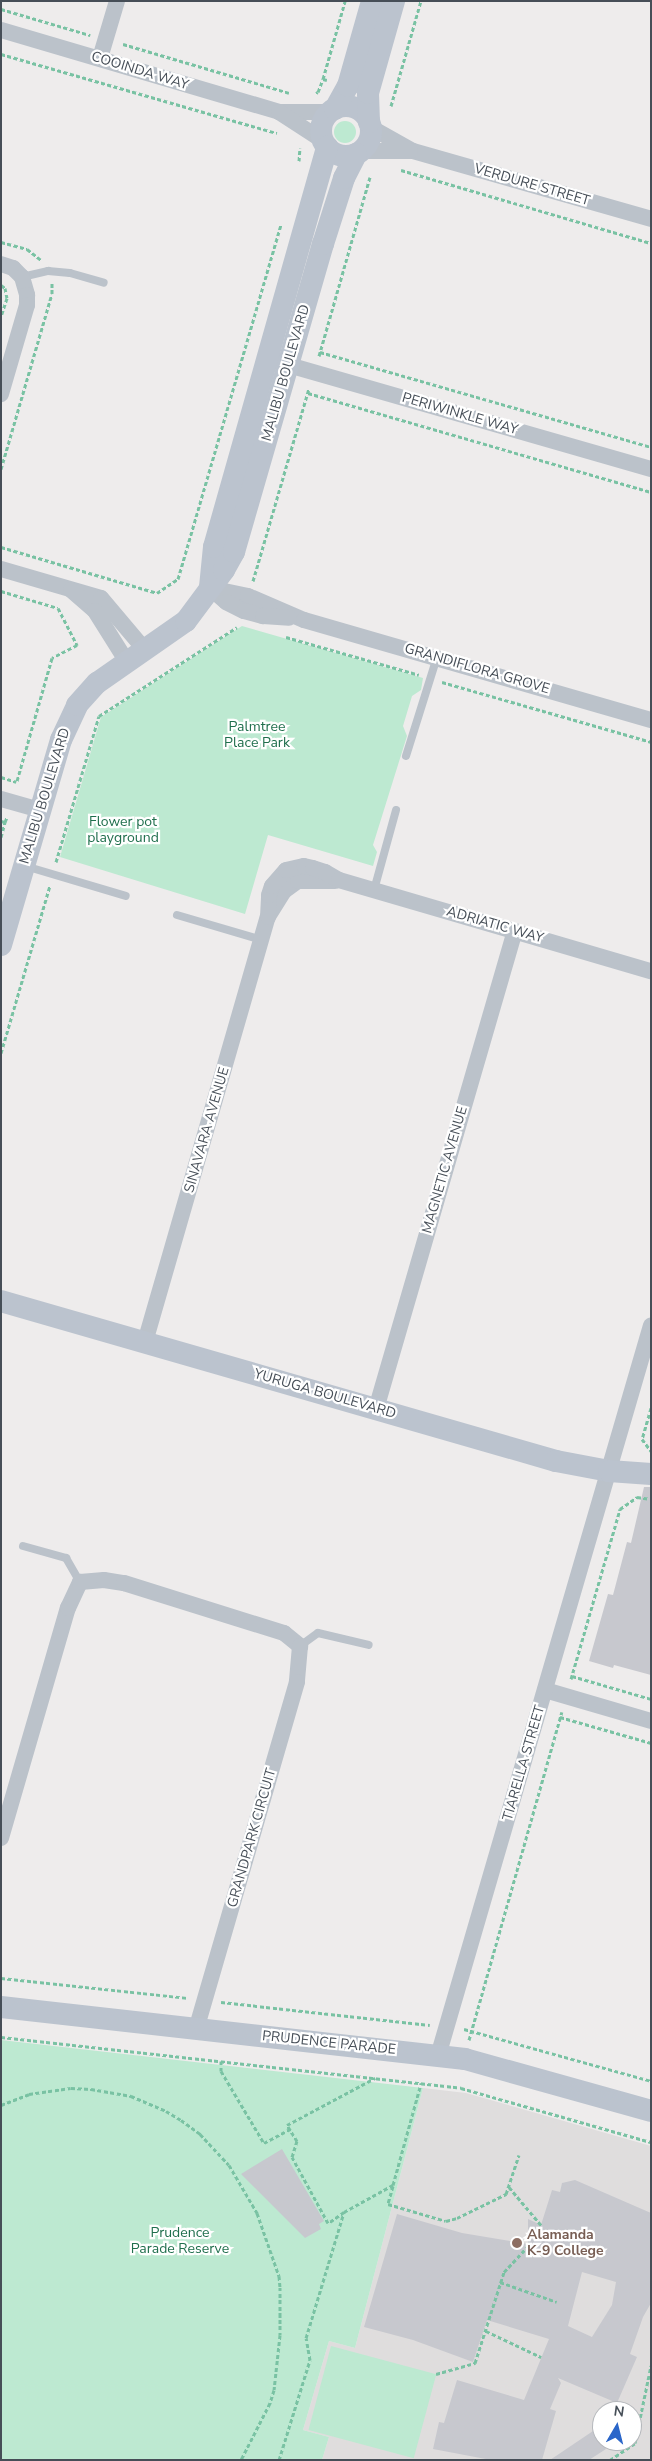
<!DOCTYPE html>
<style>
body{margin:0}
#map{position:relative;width:652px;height:2461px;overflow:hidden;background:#eeecec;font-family:"Nunito Sans",sans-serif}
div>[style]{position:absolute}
.education>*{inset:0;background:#dfdddd}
.green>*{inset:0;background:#bde9d1;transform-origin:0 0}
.round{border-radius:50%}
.building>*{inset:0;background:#c7c8ce}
.path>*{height:3px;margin-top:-1.5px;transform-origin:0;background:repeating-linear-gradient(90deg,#79c2a3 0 4px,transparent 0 6.5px)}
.lane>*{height:8px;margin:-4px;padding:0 4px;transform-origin:4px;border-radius:4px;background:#bbc2ca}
.street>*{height:16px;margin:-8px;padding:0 8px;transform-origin:8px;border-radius:8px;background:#bbc2ca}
.secondary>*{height:22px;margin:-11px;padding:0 11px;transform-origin:11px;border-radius:11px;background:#bbc3ce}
.secondary>.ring{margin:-11px;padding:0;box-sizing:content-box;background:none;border:22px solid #bbc3ce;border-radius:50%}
.dots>*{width:14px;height:14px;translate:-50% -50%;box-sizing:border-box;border:2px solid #fff;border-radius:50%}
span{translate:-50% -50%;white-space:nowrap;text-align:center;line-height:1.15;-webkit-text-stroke:4.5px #fff;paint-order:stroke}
.street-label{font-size:14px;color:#464e57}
.park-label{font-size:14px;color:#206f4d}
.education-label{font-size:14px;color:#785e54;font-weight:700}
.left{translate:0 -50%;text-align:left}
.frame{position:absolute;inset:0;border:2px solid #464e57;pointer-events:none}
.north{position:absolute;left:592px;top:2401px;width:50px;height:50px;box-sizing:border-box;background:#fff;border:1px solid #b5b8bc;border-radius:50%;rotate:8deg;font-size:14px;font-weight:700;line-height:20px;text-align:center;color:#464e57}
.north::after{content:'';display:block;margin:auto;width:18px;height:22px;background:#2b66c9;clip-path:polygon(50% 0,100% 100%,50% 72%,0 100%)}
</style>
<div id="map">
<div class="education">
<div style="clip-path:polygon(evenodd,423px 2088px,466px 2093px,651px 2146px,651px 2460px,322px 2460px,329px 2437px,303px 2430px,329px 2341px,355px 2348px,423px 2088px,602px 2411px,632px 2411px,632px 2441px,602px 2441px,602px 2411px)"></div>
</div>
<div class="green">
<div class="round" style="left:334px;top:121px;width:22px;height:22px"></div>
<div style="clip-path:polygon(242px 626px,423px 678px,421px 690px,412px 696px,403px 726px,407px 736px,373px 845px,377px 852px,373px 866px,268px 835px,245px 914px,60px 857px,101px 717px)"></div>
<div style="clip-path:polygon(1px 2040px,423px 2088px,355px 2348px,329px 2341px,303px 2430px,329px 2437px,322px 2460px,1px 2460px)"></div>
<div style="left:331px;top:2346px;width:109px;height:87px;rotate:15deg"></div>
</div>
<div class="building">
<div style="clip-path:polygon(644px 1487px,651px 1487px,651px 1675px,614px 1665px,613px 1668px,589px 1661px,608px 1594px,613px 1595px,627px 1542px,631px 1543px)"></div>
<div style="clip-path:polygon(282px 2149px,324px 2221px,319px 2224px,321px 2229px,305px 2238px,241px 2174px)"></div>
<div style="clip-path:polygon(evenodd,575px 2180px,651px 2213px,651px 2303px,643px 2317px,630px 2354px,637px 2357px,617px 2403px,558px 2378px,561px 2383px,550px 2409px,556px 2411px,542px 2460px,491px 2460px,433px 2449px,439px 2422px,444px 2423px,457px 2380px,524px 2400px,549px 2339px,487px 2320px,473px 2362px,413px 2340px,364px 2327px,397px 2214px,462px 2233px,528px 2244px,528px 2219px,541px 2225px,552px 2190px,560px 2192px,562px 2183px,575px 2180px,582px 2272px,616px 2282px,612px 2305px,592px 2337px,568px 2326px,582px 2272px)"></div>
<div style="clip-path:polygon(593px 2431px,606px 2449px,589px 2460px,550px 2460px)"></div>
</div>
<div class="path">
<div style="left:1px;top:9px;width:93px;rotate:16.3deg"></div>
<div style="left:123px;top:44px;width:173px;rotate:16.4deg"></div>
<div style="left:1px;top:54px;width:287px;rotate:16deg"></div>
<div style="left:323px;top:79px;width:81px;rotate:-74.2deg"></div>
<div style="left:316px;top:93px;width:2px;rotate:-27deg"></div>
<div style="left:318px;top:92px;width:14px;rotate:-69deg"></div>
<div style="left:323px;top:79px;width:4px;rotate:14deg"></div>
<div style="left:391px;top:106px;width:109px;rotate:-74.1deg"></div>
<div style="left:299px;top:161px;width:13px;rotate:-86deg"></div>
<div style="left:401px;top:170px;width:260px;rotate:16.3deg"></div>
<div style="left:1px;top:242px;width:27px;rotate:15deg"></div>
<div style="left:27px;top:249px;width:18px;rotate:38deg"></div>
<div style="left:1px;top:285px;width:5px;rotate:37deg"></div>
<div style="left:5px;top:288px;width:10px;rotate:79deg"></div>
<div style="left:7px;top:298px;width:20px;rotate:108deg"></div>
<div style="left:320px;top:352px;width:344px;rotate:16deg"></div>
<div style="left:319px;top:356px;width:186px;rotate:-74.1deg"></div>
<div style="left:308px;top:393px;width:357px;rotate:16.1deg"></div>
<div style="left:1px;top:469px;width:182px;rotate:-73.8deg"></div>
<div style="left:52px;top:294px;width:11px;rotate:-90deg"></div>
<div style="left:1px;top:547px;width:163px;rotate:16.4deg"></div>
<div style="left:157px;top:593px;width:25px;rotate:-34deg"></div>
<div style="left:178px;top:579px;width:369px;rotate:-73.8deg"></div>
<div style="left:253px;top:581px;width:201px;rotate:-73.8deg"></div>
<div style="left:1px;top:591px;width:59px;rotate:16.6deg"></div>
<div style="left:58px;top:608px;width:42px;rotate:62.8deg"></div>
<div style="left:77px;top:645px;width:28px;rotate:153deg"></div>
<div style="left:52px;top:658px;width:128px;rotate:105.9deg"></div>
<div style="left:286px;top:637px;width:138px;rotate:15.9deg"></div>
<div style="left:442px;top:682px;width:217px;rotate:16deg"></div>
<div style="left:1px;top:777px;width:16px;rotate:18deg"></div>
<div style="left:1px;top:821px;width:4px;rotate:14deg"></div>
<div style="left:5px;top:822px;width:5px;rotate:-68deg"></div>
<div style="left:1px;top:837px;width:16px;rotate:-75deg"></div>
<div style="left:56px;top:862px;width:152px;rotate:-73.6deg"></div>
<div style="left:99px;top:716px;width:164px;rotate:-32.8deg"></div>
<div style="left:1px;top:1053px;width:175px;rotate:-73.7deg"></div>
<div style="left:651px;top:1408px;width:32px;rotate:106deg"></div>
<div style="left:642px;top:1439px;width:15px;rotate:53deg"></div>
<div style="left:572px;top:1676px;width:82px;rotate:16.2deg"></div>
<div style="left:571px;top:1679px;width:177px;rotate:-73.9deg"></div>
<div style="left:620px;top:1509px;width:21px;rotate:-35deg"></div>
<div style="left:637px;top:1497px;width:14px;rotate:8deg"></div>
<div style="left:560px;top:1717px;width:95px;rotate:15.9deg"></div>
<div style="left:1px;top:1978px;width:187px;rotate:6.1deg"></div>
<div style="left:221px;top:2002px;width:210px;rotate:6.3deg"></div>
<div style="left:464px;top:2029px;width:194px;rotate:15.5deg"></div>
<div style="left:1px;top:2037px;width:463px;rotate:6.3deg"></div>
<div style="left:461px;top:2088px;width:198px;rotate:15.9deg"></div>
<div style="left:469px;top:2040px;width:341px;rotate:-74.2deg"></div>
<div style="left:221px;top:2061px;width:10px;rotate:90deg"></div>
<div style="left:221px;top:2071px;width:84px;rotate:59.2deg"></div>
<div style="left:264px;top:2143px;width:30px;rotate:-28deg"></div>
<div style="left:1px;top:2105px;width:30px;rotate:-21deg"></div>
<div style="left:29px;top:2094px;width:42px;rotate:-8.1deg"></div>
<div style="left:71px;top:2088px;width:20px;rotate:3deg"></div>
<div style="left:91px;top:2089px;width:41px;rotate:9.9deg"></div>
<div style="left:131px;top:2096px;width:38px;rotate:23deg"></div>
<div style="left:166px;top:2111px;width:17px;rotate:31deg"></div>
<div style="left:181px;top:2120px;width:24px;rotate:36deg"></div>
<div style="left:200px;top:2134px;width:42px;rotate:46.9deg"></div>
<div style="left:229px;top:2165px;width:56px;rotate:59.7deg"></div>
<div style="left:257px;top:2213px;width:67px;rotate:70.8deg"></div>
<div style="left:279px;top:2276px;width:11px;rotate:85deg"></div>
<div style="left:280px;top:2287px;width:48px;rotate:90deg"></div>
<div style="left:280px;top:2335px;width:55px;rotate:96.2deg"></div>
<div style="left:274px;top:2390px;width:14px;rotate:107deg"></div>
<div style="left:270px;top:2403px;width:64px;rotate:117deg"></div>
<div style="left:393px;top:2186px;width:19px;rotate:106deg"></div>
<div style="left:388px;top:2204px;width:60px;rotate:16.3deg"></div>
<div style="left:446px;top:2221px;width:11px;rotate:-15deg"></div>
<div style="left:457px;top:2218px;width:55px;rotate:-26.1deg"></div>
<div style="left:506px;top:2194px;width:41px;rotate:-71.6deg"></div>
<div style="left:509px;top:2187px;width:50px;rotate:49.9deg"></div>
<div style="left:344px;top:2212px;width:19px;rotate:145deg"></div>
<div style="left:328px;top:2223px;width:75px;rotate:-118.6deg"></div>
<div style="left:292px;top:2157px;width:17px;rotate:-73deg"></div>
<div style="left:297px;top:2141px;width:19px;rotate:-122deg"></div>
<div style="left:287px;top:2125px;width:100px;rotate:-28.1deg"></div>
<div style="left:500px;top:2282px;width:60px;rotate:19.3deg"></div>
<div style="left:486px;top:2331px;width:61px;rotate:25.3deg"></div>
<div style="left:436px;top:2374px;width:41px;rotate:-15.8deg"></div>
<div style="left:475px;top:2363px;width:96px;rotate:-72.3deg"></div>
<div style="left:504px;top:2272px;width:34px;rotate:-47deg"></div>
<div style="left:279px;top:2460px;width:105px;rotate:-72.8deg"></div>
<div style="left:310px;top:2360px;width:22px;rotate:-100deg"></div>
<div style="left:306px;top:2338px;width:132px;rotate:-73.2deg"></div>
<div style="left:344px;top:2212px;width:56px;rotate:-28.9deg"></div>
<div style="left:393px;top:2185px;width:106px;rotate:-74.6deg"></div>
<div style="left:610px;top:2460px;width:30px;rotate:-34deg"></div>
<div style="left:635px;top:2443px;width:79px;rotate:-78.3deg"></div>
</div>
<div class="lane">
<div style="left:22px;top:277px;width:27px;rotate:-13deg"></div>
<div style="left:48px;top:271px;width:22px;rotate:5deg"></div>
<div style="left:70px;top:273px;width:35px;rotate:16deg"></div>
<div style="left:406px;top:756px;width:104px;rotate:-72.6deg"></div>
<div style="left:25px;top:866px;width:105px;rotate:16.5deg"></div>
<div style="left:374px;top:890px;width:83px;rotate:-74.6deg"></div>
<div style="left:177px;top:915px;width:89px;rotate:16.4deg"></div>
<div style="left:23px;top:1546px;width:45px;rotate:15.6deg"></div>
<div style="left:66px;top:1558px;width:28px;rotate:60deg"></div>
<div style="left:300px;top:1646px;width:22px;rotate:-36deg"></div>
<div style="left:318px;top:1633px;width:52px;rotate:13.2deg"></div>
</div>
<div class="street">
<div style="left:1px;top:30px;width:290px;rotate:16.4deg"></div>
<div style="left:279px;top:112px;width:50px"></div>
<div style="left:100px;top:58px;width:59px;rotate:-73.4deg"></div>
<div style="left:279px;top:112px;width:51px;rotate:33.1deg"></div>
<div style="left:370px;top:127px;width:49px;rotate:29.2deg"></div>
<div style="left:413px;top:151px;width:248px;rotate:15.9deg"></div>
<div style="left:361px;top:151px;width:49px"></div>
<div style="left:1px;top:264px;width:13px;rotate:18deg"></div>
<div style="left:13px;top:268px;width:13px;rotate:45deg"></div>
<div style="left:22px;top:277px;width:19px;rotate:74deg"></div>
<div style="left:27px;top:295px;width:10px;rotate:90deg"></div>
<div style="left:27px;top:305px;width:93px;rotate:106.3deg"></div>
<div style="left:278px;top:362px;width:388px;rotate:16deg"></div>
<div style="left:1px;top:569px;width:104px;rotate:16.2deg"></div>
<div style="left:101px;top:598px;width:68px;rotate:49.8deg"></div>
<div style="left:210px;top:588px;width:39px;rotate:12deg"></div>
<div style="left:248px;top:596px;width:61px;rotate:23.2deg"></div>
<div style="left:304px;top:620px;width:361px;rotate:16.1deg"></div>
<div style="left:210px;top:588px;width:21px;rotate:41deg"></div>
<div style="left:226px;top:602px;width:20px;rotate:27deg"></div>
<div style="left:244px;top:611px;width:20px;rotate:15deg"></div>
<div style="left:263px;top:616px;width:26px;rotate:4deg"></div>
<div style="left:71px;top:590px;width:32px;rotate:41deg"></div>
<div style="left:95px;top:611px;width:60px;rotate:57.9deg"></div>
<div style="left:1px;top:799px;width:41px;rotate:15.8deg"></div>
<div style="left:269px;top:915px;width:28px;rotate:-58deg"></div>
<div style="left:284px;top:891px;width:17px;rotate:-36deg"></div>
<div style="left:298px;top:881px;width:37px"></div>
<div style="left:145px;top:1342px;width:442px;rotate:-73.9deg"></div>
<div style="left:268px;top:917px;width:22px;rotate:-87deg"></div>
<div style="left:269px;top:895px;width:9px;rotate:-72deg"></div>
<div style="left:272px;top:886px;width:21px;rotate:-49deg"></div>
<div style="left:286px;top:870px;width:18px;rotate:-13deg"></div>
<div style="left:304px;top:866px;width:9px;rotate:13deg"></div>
<div style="left:313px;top:868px;width:13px;rotate:18deg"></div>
<div style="left:325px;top:872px;width:16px;rotate:30deg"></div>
<div style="left:339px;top:880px;width:325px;rotate:16.3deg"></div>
<div style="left:376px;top:1409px;width:498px;rotate:-73.8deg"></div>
<div style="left:545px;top:1690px;width:110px;rotate:16.3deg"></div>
<div style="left:1px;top:1838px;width:240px;rotate:-73.8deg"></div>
<div style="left:68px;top:1608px;width:29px;rotate:-65deg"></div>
<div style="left:80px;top:1582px;width:24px;rotate:-5deg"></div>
<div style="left:104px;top:1580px;width:20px;rotate:9deg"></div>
<div style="left:124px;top:1583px;width:168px;rotate:17.4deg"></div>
<div style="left:284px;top:1633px;width:21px;rotate:39deg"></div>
<div style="left:300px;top:1646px;width:36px;rotate:95deg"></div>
<div style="left:297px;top:1682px;width:361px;rotate:106.2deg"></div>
<div style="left:438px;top:2056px;width:761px;rotate:-73.75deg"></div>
</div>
<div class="secondary">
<div class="ring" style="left:321px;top:106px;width:28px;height:28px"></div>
<div style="left:335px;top:109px;width:26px;rotate:-61deg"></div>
<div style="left:348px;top:86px;width:88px;rotate:-74.2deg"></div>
<div style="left:369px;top:122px;width:29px;rotate:-92deg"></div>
<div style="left:368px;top:93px;width:96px;rotate:-74.2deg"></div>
<div style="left:210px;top:587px;width:40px;rotate:-84.3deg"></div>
<div style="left:214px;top:547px;width:416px;rotate:-74.2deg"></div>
<div style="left:1px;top:945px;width:214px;rotate:-73.7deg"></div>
<div style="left:61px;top:740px;width:38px;rotate:-65deg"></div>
<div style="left:77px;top:705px;width:30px;rotate:-48deg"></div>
<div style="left:97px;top:683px;width:108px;rotate:-34.9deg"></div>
<div style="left:186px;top:621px;width:64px;rotate:-53.3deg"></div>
<div style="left:224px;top:570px;width:21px;rotate:-61deg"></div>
<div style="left:234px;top:552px;width:321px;rotate:-73.9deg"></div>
<div style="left:323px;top:244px;width:69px;rotate:-72.3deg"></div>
<div style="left:344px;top:178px;width:27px;rotate:-63deg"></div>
<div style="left:1px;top:1301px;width:578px;rotate:16.08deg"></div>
<div style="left:556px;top:1461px;width:54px;rotate:10.7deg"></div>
<div style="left:609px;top:1471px;width:42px;rotate:4.1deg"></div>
<div style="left:1px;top:2007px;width:467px;rotate:6.4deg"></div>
<div style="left:465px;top:2059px;width:193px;rotate:15.6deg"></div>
</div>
<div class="dots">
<div style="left:517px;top:2243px;background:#8d6e63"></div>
</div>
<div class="street-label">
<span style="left:140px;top:71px;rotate:17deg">COOINDA WAY</span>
<span style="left:532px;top:185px;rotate:16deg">VERDURE STREET</span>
<span style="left:286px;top:373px;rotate:-74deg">MALIBU BOULEVARD</span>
<span style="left:460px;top:414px;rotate:16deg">PERIWINKLE WAY</span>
<span style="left:477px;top:669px;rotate:16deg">GRANDIFLORA GROVE</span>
<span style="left:45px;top:796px;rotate:-73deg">MALIBU BOULEVARD</span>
<span style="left:495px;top:925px;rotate:16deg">ADRIATIC WAY</span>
<span style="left:207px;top:1130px;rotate:-74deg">SINAVARA AVENUE</span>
<span style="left:445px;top:1170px;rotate:-74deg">MAGNETIC AVENUE</span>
<span style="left:325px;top:1394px;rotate:16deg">YURUGA BOULEVARD</span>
<span style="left:524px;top:1763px;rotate:-74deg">TIARELLA STREET</span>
<span style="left:252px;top:1838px;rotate:-74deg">GRANDPARK CIRCUIT</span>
<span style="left:329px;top:2043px;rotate:6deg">PRUDENCE PARADE</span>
</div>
<div class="park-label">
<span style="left:257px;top:735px">Palmtree<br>Place Park</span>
<span style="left:123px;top:830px">Flower pot<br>playground</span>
<span style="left:180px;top:2241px">Prudence<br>Parade Reserve</span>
</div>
<div class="education-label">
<span class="left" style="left:527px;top:2243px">Alamanda<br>K-9 College</span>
</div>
<div class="frame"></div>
<div class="north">N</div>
</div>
